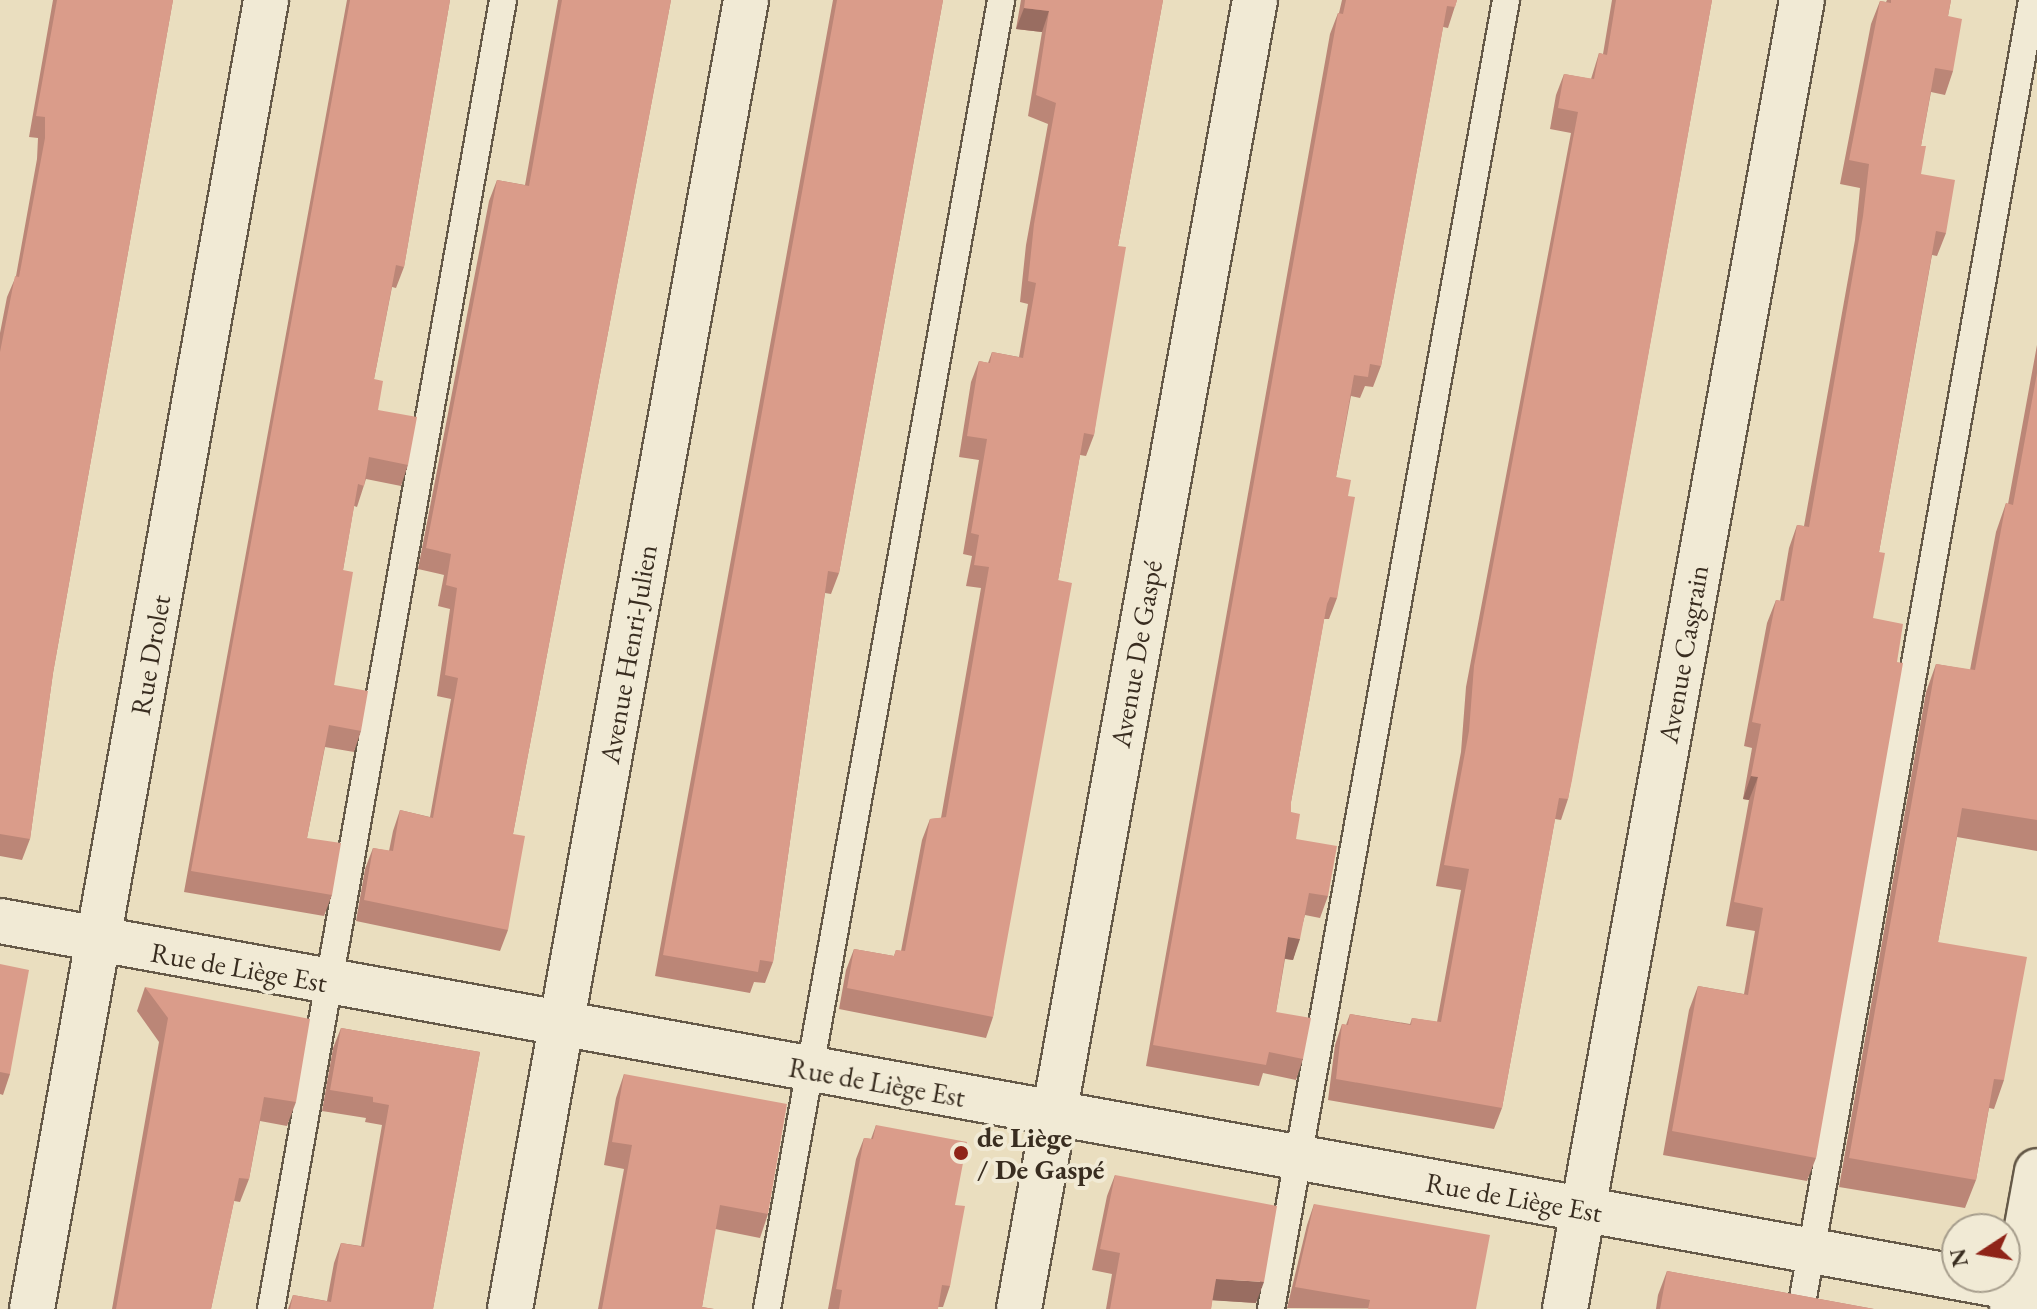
<!DOCTYPE html>
<meta charset="utf-8">
<style>
body{margin:0}
#map{position:relative;width:2037px;height:1309px;overflow:hidden;background:#eadebf;font-family:"EB Garamond",serif}
div>[style]{position:absolute}
.roads{filter:drop-shadow(2px 0 #655948) drop-shadow(-2px 0 #655948) drop-shadow(0 2px #655948) drop-shadow(0 -2px #655948)}
.lane>*{height:26px;margin:-13px;padding:0 13px;transform-origin:13px;border-radius:13px;background:#f1ead5}
.street>*{height:44px;margin:-22px;padding:0 22px;transform-origin:22px;border-radius:22px;background:#f1ead5}
.wall>*{inset:0;background:#bb8677}
.shaded-wall>*{inset:0;background:#996d61}
.building>*{inset:0;background:#da9c8a}
.dots>*{width:22px;height:22px;translate:-50% -50%;box-sizing:border-box;border:4px solid #f1ead5;border-radius:50%}
span{translate:-50% -50%;white-space:nowrap;text-align:center;line-height:1.15;-webkit-text-stroke:8px #f1ead5;paint-order:stroke}
.street-label{font-size:28px;color:#392d20}
.poi-label{font-size:28px;color:#392d20;font-weight:700}
.left{translate:0 -50%;text-align:left}
.north{position:absolute;left:1941px;top:1213px;width:80px;height:80px;box-sizing:border-box;background:#f1ead5;border:2px solid #a79e8d;border-radius:50%;rotate:258deg;font-size:22px;font-weight:700;line-height:32px;text-align:center;color:#392d20}
.north::after{content:'';display:block;margin:auto;width:28px;height:36px;background:#8f2418;clip-path:polygon(50% 0,100% 100%,50% 72%,0 100%)}
</style>
<div id="map">
<div class="roads">
<div class="lane">
<div style="left:271px;top:1309px;width:1329px;rotate:-79.95deg"></div>
<div style="left:767px;top:1309px;width:1330px;rotate:-79.86deg"></div>
<div style="left:1271px;top:1309px;width:1330px;rotate:-79.82deg"></div>
<div style="left:1801px;top:1309px;width:1329px;rotate:-79.99deg"></div>
</div>
<div class="street">
<div style="left:0;top:921px;width:2071px;rotate:10.32deg"></div>
<div style="left:32px;top:1309px;width:1330px;rotate:-79.86deg"></div>
<div style="left:510px;top:1309px;width:1330px;rotate:-79.78deg"></div>
<div style="left:1019px;top:1309px;width:1330px;rotate:-79.78deg"></div>
<div style="left:1565px;top:1309px;width:1330px;rotate:-79.74deg"></div>
<div style="left:2012px;top:1309px;width:140px;rotate:-79.7deg"></div>
</div>
</div>
<div class="wall">
<div style="clip-path:polygon(53px 0,173px 0,53px 673px,30px 839px,22px 860px,0 856px,0 333px,7px 297px,16px 276px,37px 159px,38px 138px,29px 137px)"></div>
<div style="clip-path:polygon(347px 0,450px 0,404px 267px,396px 288px,392px 287px,374px 379px,378px 410px,408px 465px,401px 486px,366px 479px,357px 507px,354px 506px,343px 570px,334px 685px,361px 731px,354px 752px,325px 747px,307px 838px,332px 895px,324px 916px,184px 892px)"></div>
<div style="clip-path:polygon(558px 0,671px 0,513px 834px,508px 930px,500px 951px,356px 921px,365px 869px,373px 848px,389px 851px,393px 831px,400px 810px,430px 817px,451px 699px,437px 696px,450px 609px,438px 606px,444px 575px,418px 569px,489px 201px,497px 180px,525px 185px)"></div>
<div style="clip-path:polygon(833px 0,943px 0,839px 573px,831px 594px,825px 593px,773px 962px,765px 983px,754px 982px,750px 993px,655px 976px)"></div>
<div style="clip-path:polygon(1021px 0,1163px 0,1118px 246px,1094px 435px,1086px 456px,1080px 455px,1058px 580px,993px 1017px,986px 1038px,839px 1009px,846px 970px,854px 949px,894px 956px,896px 950px,901px 951px,922px 840px,930px 819px,941px 818px,981px 588px,966px 586px,972px 556px,963px 554px,979px 460px,959px 457px,971px 382px,979px 361px,988px 363px,992px 352px,1019px 357px,1028px 304px,1020px 302px,1026px 245px,1048px 124px,1028px 116px,1042px 32px,1016px 29px)"></div>
<div style="clip-path:polygon(1342px 0,1457px 0,1448px 28px,1443px 27px,1381px 366px,1373px 387px,1365px 386px,1360px 398px,1351px 396px,1336px 477px,1348px 496px,1337px 598px,1329px 619px,1324px 619px,1291px 802px,1291px 812px,1296px 839px,1328px 896px,1320px 918px,1305px 915px,1293px 960px,1285px 959px,1276px 1012px,1303px 1059px,1296px 1080px,1263px 1073px,1259px 1086px,1146px 1066px,1330px 34px,1338px 13px,1339px 13px)"></div>
<div style="clip-path:polygon(1612px 0,1712px 0,1568px 799px,1561px 820px,1555px 819px,1502px 1108px,1494px 1129px,1328px 1100px,1335px 1045px,1342px 1024px,1346px 1025px,1350px 1014px,1410px 1024px,1412px 1018px,1437px 1022px,1461px 890px,1436px 886px,1461px 752px,1466px 687px,1571px 133px,1550px 129px,1556px 95px,1564px 74px,1591px 79px,1599px 53px,1603px 54px)"></div>
<div style="clip-path:polygon(1887px 0,1951px 0,1948px 16px,1953px 71px,1945px 95px,1931px 92px,1921px 146px,1921px 174px,1946px 233px,1937px 256px,1932px 255px,1879px 552px,1816px 1158px,1807px 1181px,1663px 1155px,1689px 1010px,1698px 986px,1744px 994px,1755px 931px,1726px 926px,1749px 800px,1743px 799px,1752px 748px,1744px 746px,1767px 623px,1776px 600px,1780px 601px,1789px 548px,1797px 525px,1804px 526px,1855px 240px,1860px 188px,1840px 184px,1871px 24px,1880px 1px,1886px 2px)"></div>
<div style="clip-path:polygon(2037px 345px,2037px 851px,1957px 837px,1938px 942px,2004px 1080px,1994px 1109px,1989px 1108px,1976px 1180px,1965px 1208px,1839px 1187px,1926px 692px,1936px 664px,1970px 670px,1996px 532px,2006px 503px,2008px 504px)"></div>
<div style="clip-path:polygon(0 964px,10px 1074px,3px 1095px,0 1094px)"></div>
<div style="clip-path:polygon(145px 987px,296px 1102px,287px 1126px,260px 1121px,249px 1179px,240px 1202px,234px 1201px,211px 1309px,112px 1309px,159px 1042px,137px 1011px)"></div>
<div style="clip-path:polygon(341px 1028px,480px 1052px,433px 1309px,288px 1309px,293px 1295px,327px 1301px,334px 1263px,341px 1243px,361px 1246px,382px 1125px,365px 1122px,366px 1118px,322px 1111px,333px 1048px)"></div>
<div style="clip-path:polygon(624px 1074px,768px 1214px,760px 1238px,715px 1229px,702px 1307px,714px 1309px,598px 1309px,624px 1169px,604px 1165px,616px 1098px)"></div>
<div style="clip-path:polygon(876px 1125px,955px 1205px,950px 1286px,943px 1307px,938px 1307px,938px 1309px,828px 1309px,856px 1159px,864px 1138px,871px 1139px)"></div>
<div style="clip-path:polygon(1115px 1175px,1256px 1303px,1212px 1300px,1211px 1309px,1106px 1309px,1112px 1274px,1092px 1270px,1107px 1196px)"></div>
<div style="clip-path:polygon(1314px 1204px,1476px 1309px,1287px 1308px,1307px 1225px)"></div>
<div style="clip-path:polygon(1667px 1271px,1874px 1309px,1656px 1309px,1658px 1295px)"></div>
</div>
<div class="shaded-wall">
<div style="clip-path:polygon(1024px 8px,1049px 11px,1042px 32px,1016px 29px)"></div>
<div style="clip-path:polygon(1751px 776px,1758px 777px,1749px 800px,1743px 799px)"></div>
<div style="clip-path:polygon(1288px 937px,1300px 939px,1293px 960px,1281px 958px)"></div>
<div style="clip-path:polygon(1216px 1279px,1264px 1282px,1256px 1303px,1208px 1300px)"></div>
</div>
<div class="building">
<div style="clip-path:polygon(57px 0,173px 0,53px 673px,30px 839px,0 834px,0 352px,15px 276px,19px 277px,45px 138px,45px 117px,36px 116px)"></div>
<div style="clip-path:polygon(350px 0,450px 0,404px 267px,396px 265px,374px 379px,383px 381px,378px 410px,417px 417px,408px 465px,369px 457px,364px 486px,358px 484px,343px 570px,353px 572px,334px 685px,368px 691px,361px 731px,329px 725px,307px 838px,341px 843px,332px 895px,191px 871px)"></div>
<div style="clip-path:polygon(562px 0,671px 0,513px 834px,525px 836px,508px 930px,364px 900px,373px 848px,393px 851px,400px 810px,433px 818px,458px 678px,445px 675px,457px 588px,446px 585px,451px 554px,426px 548px,497px 180px,529px 186px)"></div>
<div style="clip-path:polygon(837px 0,943px 0,839px 573px,828px 571px,773px 962px,760px 960px,758px 972px,663px 955px)"></div>
<div style="clip-path:polygon(1025px 0,1163px 0,1118px 246px,1126px 247px,1094px 435px,1084px 433px,1058px 580px,1072px 583px,993px 1017px,847px 988px,854px 949px,894px 956px,896px 950px,905px 951px,930px 819px,946px 817px,989px 567px,974px 565px,979px 535px,971px 533px,987px 439px,967px 436px,979px 361px,990px 363px,992px 352px,1023px 358px,1036px 283px,1028px 281px,1034px 224px,1056px 103px,1036px 95px,1049px 11px,1024px 8px)"></div>
<div style="clip-path:polygon(1346px 0,1457px 0,1455px 7px,1447px 6px,1381px 366px,1370px 364px,1368px 377px,1354px 375px,1336px 477px,1351px 480px,1348px 496px,1355px 497px,1337px 598px,1330px 597px,1327px 604px,1291px 802px,1291px 812px,1300px 814px,1296px 839px,1337px 846px,1328px 896px,1309px 893px,1300px 939px,1288px 937px,1276px 1012px,1311px 1018px,1303px 1059px,1269px 1052px,1266px 1065px,1153px 1045px,1338px 13px,1343px 14px)"></div>
<div style="clip-path:polygon(1616px 0,1712px 0,1572px 780px,1568px 799px,1559px 798px,1502px 1108px,1336px 1079px,1342px 1024px,1348px 1025px,1350px 1014px,1411px 1025px,1412px 1018px,1441px 1022px,1469px 869px,1444px 865px,1469px 731px,1474px 666px,1578px 112px,1558px 108px,1564px 74px,1594px 79px,1599px 53px,1607px 55px)"></div>
<div style="clip-path:polygon(1891px 0,1951px 0,1948px 16px,1962px 19px,1953px 71px,1935px 68px,1921px 146px,1926px 146px,1921px 174px,1955px 180px,1946px 233px,1936px 231px,1879px 552px,1885px 553px,1873px 618px,1903px 624px,1897px 662px,1903px 663px,1816px 1158px,1672px 1131px,1698px 986px,1748px 995px,1763px 908px,1734px 902px,1758px 777px,1751px 776px,1761px 724px,1752px 722px,1776px 600px,1784px 601px,1797px 525px,1809px 527px,1863px 216px,1869px 164px,1849px 160px,1880px 1px,1891px 3px)"></div>
<div style="clip-path:polygon(2037px 373px,2037px 820px,1962px 808px,1938px 942px,2027px 957px,2004px 1080px,1994px 1079px,1976px 1180px,1849px 1158px,1936px 664px,1975px 670px,2006px 503px,2013px 505px)"></div>
<div style="clip-path:polygon(0 964px,29px 970px,10px 1074px,0 1072px)"></div>
<div style="clip-path:polygon(145px 987px,310px 1019px,296px 1102px,264px 1097px,249px 1179px,239px 1178px,211px 1309px,116px 1309px,168px 1018px)"></div>
<div style="clip-path:polygon(341px 1028px,480px 1052px,433px 1309px,290px 1309px,293px 1295px,331px 1302px,341px 1243px,364px 1247px,389px 1105px,373px 1102px,373px 1097px,330px 1090px)"></div>
<div style="clip-path:polygon(624px 1074px,787px 1104px,768px 1214px,720px 1205px,702px 1307px,714px 1309px,602px 1309px,632px 1145px,612px 1142px)"></div>
<div style="clip-path:polygon(876px 1125px,967px 1142px,955px 1205px,965px 1206px,950px 1286px,942px 1285px,938px 1309px,839px 1309px,842px 1290px,836px 1289px,864px 1138px,873px 1139px)"></div>
<div style="clip-path:polygon(1115px 1175px,1277px 1206px,1264px 1282px,1216px 1279px,1211px 1309px,1110px 1309px,1120px 1253px,1100px 1249px)"></div>
<div style="clip-path:polygon(1314px 1204px,1490px 1235px,1476px 1309px,1368px 1309px,1370px 1300px,1295px 1287px)"></div>
<div style="clip-path:polygon(1667px 1271px,1874px 1309px,1660px 1309px)"></div>
</div>
<div class="dots">
<div style="left:961px;top:1153px;background:#8f2418"></div>
</div>
<div class="street-label">
<span style="left:628px;top:654px;rotate:-80deg">Avenue Henri-Julien</span>
<span style="left:1136px;top:654px;rotate:-80deg">Avenue De Gaspé</span>
<span style="left:1683px;top:654px;rotate:-80deg">Avenue Casgrain</span>
<span style="left:150px;top:655px;rotate:-80deg">Rue Drolet</span>
<span style="left:239px;top:967px;rotate:10deg">Rue de Liège Est</span>
<span style="left:877px;top:1082px;rotate:10deg">Rue de Liège Est</span>
<span style="left:1514px;top:1197px;rotate:10deg">Rue de Liège Est</span>
</div>
<div class="poi-label">
<span class="left" style="left:977px;top:1153px">de Liège<br>/ De Gaspé</span>
</div>
<div class="north">N</div>
</div>
